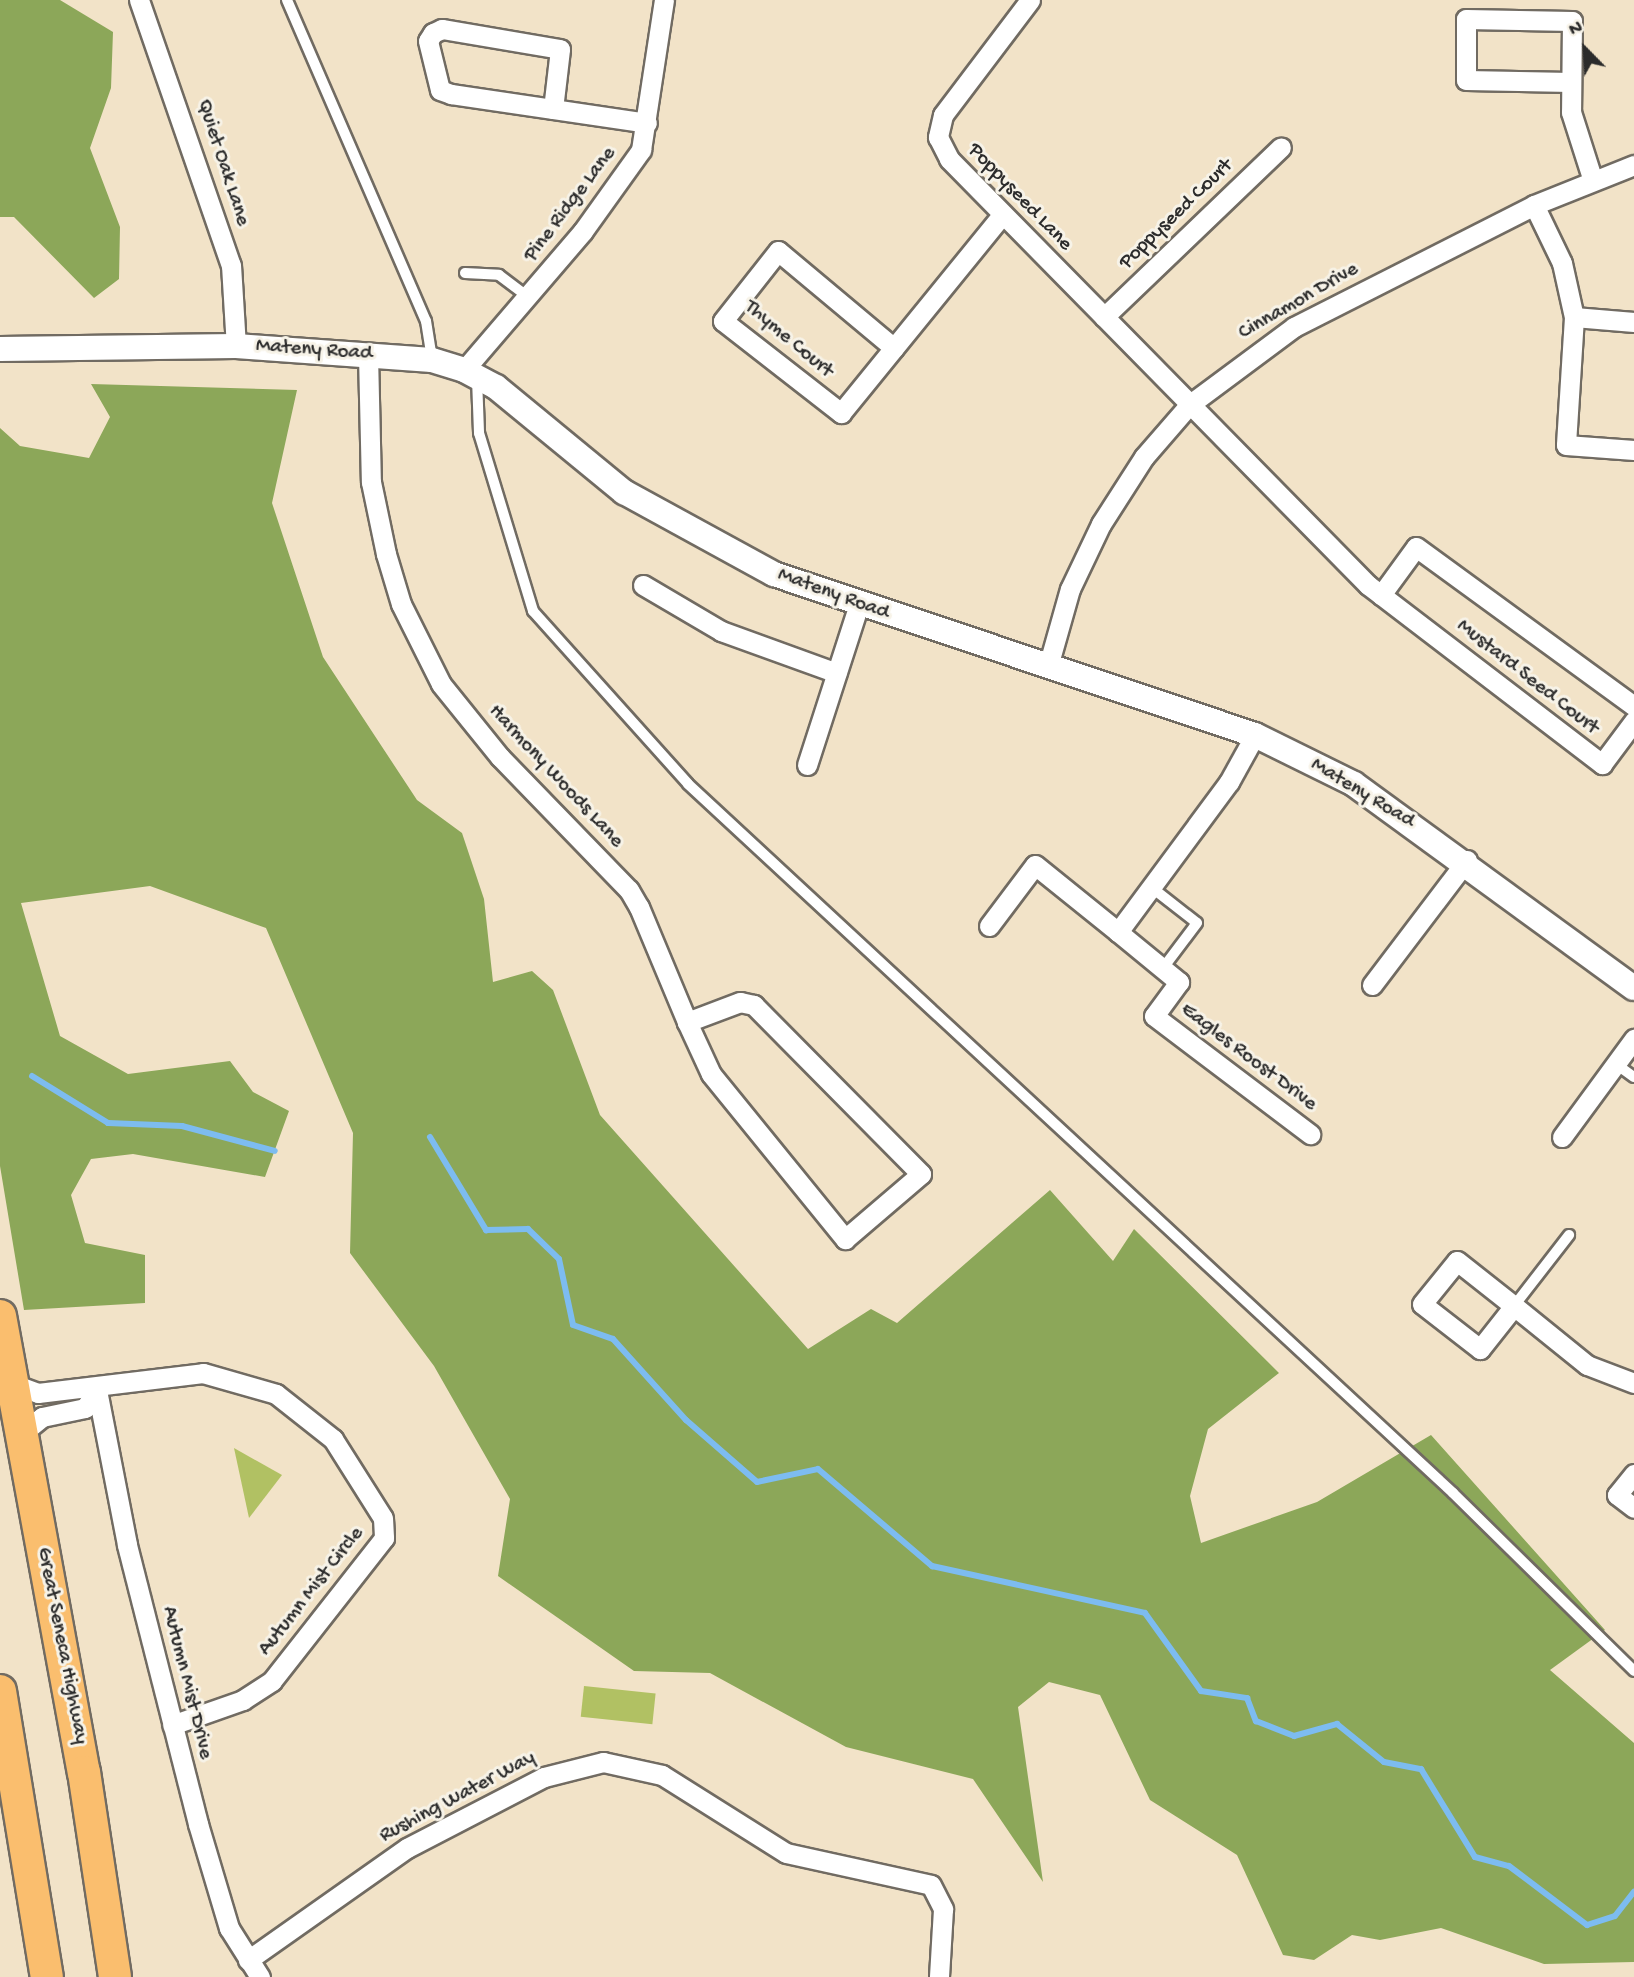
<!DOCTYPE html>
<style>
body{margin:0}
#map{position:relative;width:1634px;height:1977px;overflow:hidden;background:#f2e3c8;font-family:"Gochi Hand",sans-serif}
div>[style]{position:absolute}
.green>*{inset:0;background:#b1c163;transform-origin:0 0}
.forest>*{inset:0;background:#8ca759}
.stream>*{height:6px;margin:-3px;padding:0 3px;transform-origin:3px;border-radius:3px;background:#7dbcf0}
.roads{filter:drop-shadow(2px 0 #716b62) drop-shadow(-2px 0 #716b62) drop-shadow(0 2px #716b62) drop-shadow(0 -2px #716b62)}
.service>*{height:10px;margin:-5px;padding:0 5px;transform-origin:5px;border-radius:5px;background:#fff}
.minor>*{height:19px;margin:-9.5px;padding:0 9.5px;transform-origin:9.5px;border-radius:9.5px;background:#fff}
.tertiary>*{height:24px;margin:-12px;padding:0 12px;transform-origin:12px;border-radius:12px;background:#fff}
.primary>*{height:32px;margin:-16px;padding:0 16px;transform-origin:16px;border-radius:16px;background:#fabe6e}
span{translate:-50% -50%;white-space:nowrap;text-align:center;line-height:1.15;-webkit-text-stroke:6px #f7f3e8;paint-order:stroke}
.street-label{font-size:21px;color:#2b2b2b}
.north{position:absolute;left:1550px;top:14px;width:70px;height:70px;-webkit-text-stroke:5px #f7f3e8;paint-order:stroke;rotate:336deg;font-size:19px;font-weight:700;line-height:28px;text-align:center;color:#2b2b2b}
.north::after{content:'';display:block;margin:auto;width:24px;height:32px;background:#2b2b2b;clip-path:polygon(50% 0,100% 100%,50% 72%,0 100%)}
</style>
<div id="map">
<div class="green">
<div style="clip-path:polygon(234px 1448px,282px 1475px,249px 1518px)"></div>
<div style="left:584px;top:1686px;width:72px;height:31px;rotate:6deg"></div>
</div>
<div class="forest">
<div style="clip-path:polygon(0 0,60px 0,113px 32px,111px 88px,90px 148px,120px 227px,119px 279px,94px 298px,14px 217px,0 217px)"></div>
<div style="clip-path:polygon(91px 384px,297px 390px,272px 503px,323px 657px,417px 800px,462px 833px,484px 899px,493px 982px,532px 971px,553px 990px,600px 1115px,808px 1349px,871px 1309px,897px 1323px,1050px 1190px,1113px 1261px,1134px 1229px,1279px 1373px,1208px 1429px,1190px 1496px,1201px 1543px,1317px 1502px,1431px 1435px,1605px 1630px,1550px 1670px,1634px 1743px,1634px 1962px,1544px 1964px,1441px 1928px,1380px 1940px,1352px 1935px,1314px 1960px,1283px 1955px,1237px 1855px,1150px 1800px,1100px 1695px,1049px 1682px,1018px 1707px,1043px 1882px,973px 1779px,846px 1747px,710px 1673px,634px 1671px,498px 1576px,510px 1499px,434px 1366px,350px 1253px,353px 1133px,266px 928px,150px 886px,21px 903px,60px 1036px,128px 1074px,230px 1061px,253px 1092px,289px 1111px,265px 1177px,133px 1154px,91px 1159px,71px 1195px,85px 1243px,145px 1255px,145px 1303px,24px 1310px,0 1166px,0 428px,20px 446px,89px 458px,110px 417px)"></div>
</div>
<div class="stream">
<div style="left:32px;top:1076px;width:89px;rotate:31.7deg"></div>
<div style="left:108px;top:1123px;width:74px;rotate:2.3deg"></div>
<div style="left:182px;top:1126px;width:96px;rotate:15deg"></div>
<div style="left:430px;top:1137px;width:109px;rotate:58.9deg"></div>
<div style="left:486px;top:1230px;width:42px;rotate:-1.4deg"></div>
<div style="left:528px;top:1229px;width:43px;rotate:44.1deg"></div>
<div style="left:559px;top:1259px;width:67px;rotate:78deg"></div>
<div style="left:573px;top:1325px;width:42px;rotate:19.3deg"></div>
<div style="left:613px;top:1339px;width:109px;rotate:48deg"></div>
<div style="left:686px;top:1420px;width:94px;rotate:41.1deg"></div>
<div style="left:757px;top:1482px;width:62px;rotate:-12deg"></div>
<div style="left:818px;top:1469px;width:150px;rotate:40.4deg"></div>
<div style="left:932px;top:1566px;width:218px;rotate:12.4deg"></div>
<div style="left:1145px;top:1613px;width:96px;rotate:54.3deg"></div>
<div style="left:1201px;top:1691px;width:47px;rotate:8.7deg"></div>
<div style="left:1247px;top:1698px;width:25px;rotate:69deg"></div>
<div style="left:1256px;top:1721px;width:41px;rotate:21.5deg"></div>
<div style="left:1294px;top:1736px;width:45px;rotate:-15.6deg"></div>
<div style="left:1337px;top:1724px;width:60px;rotate:39deg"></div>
<div style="left:1384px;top:1762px;width:38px;rotate:11deg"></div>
<div style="left:1421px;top:1769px;width:103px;rotate:58.5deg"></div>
<div style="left:1475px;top:1857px;width:35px;rotate:15deg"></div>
<div style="left:1509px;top:1866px;width:98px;rotate:37.1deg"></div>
<div style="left:1587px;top:1925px;width:29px;rotate:-18deg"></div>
<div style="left:1615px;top:1916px;width:31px;rotate:-52deg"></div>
</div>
<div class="roads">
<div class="service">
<div style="left:287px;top:0;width:350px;rotate:66.6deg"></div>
<div style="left:426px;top:321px;width:38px;rotate:81deg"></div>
<div style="left:465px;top:273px;width:34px;rotate:3deg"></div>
<div style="left:499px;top:275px;width:38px;rotate:37deg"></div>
<div style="left:477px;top:378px;width:55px;rotate:87.9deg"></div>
<div style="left:479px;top:433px;width:186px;rotate:73.1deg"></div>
<div style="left:533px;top:611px;width:232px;rotate:48.1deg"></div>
<div style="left:688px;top:784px;width:1043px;rotate:42.82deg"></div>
<div style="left:1453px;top:1493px;width:254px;rotate:44.5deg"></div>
<div style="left:1151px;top:887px;width:58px;rotate:38deg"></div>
<div style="left:1197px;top:923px;width:56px;rotate:127.1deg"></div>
<div style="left:1616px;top:1064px;width:22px;rotate:36deg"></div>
<div style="left:1514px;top:1306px;width:90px;rotate:-52.2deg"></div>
</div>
<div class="minor">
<div style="left:139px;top:0;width:281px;rotate:70.9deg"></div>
<div style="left:231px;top:265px;width:81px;rotate:86.5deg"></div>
<div style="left:1030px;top:0;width:144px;rotate:127.1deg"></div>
<div style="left:943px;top:115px;width:23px;rotate:103deg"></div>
<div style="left:938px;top:137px;width:25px;rotate:63deg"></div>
<div style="left:949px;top:159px;width:598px;rotate:45.47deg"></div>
<div style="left:1368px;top:585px;width:295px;rotate:37.4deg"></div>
<div style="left:1602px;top:764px;width:54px;rotate:-53.3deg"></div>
<div style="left:1571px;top:82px;width:105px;rotate:-178.9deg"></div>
<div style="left:1466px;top:80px;width:61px;rotate:-90deg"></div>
<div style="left:1466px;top:19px;width:106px;rotate:1.1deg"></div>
<div style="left:1572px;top:21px;width:91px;rotate:90.6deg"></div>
<div style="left:1571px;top:112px;width:72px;rotate:72.3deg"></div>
<div style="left:553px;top:109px;width:60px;rotate:-83.3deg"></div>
<div style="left:560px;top:49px;width:120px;rotate:-170.4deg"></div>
<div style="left:442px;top:29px;width:10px;rotate:156deg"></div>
<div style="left:433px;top:33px;width:9px;rotate:122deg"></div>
<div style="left:428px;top:41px;width:50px;rotate:76.2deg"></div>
<div style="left:440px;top:90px;width:12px;rotate:20deg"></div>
<div style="left:451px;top:94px;width:198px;rotate:8.4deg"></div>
<div style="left:1534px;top:205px;width:64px;rotate:64.2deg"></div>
<div style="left:1562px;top:263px;width:55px;rotate:77.5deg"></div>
<div style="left:1574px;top:317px;width:128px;rotate:93.6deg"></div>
<div style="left:1566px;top:445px;width:68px;rotate:4.2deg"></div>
<div style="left:1104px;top:317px;width:245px;rotate:-43.8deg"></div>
<div style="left:1574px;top:317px;width:60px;rotate:4.8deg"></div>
<div style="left:894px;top:348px;width:151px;rotate:-140.1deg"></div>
<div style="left:778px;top:251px;width:89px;rotate:128.2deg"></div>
<div style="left:723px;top:321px;width:150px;rotate:37.9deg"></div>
<div style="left:841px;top:413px;width:254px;rotate:-50.9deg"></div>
<div style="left:368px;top:354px;width:128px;rotate:88.7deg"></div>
<div style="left:371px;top:482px;width:74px;rotate:78.2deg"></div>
<div style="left:386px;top:554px;width:52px;rotate:73.3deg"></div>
<div style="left:401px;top:604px;width:89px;rotate:63.4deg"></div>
<div style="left:441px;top:684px;width:94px;rotate:51.1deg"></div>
<div style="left:500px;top:757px;width:185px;rotate:45.9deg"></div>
<div style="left:629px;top:890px;width:20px;rotate:60deg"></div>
<div style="left:639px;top:907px;width:125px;rotate:67.3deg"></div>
<div style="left:687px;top:1022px;width:57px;rotate:65.2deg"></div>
<div style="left:711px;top:1074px;width:213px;rotate:50.9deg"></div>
<div style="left:845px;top:1239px;width:100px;rotate:-40.5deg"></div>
<div style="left:921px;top:1174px;width:238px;rotate:-134.7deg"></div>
<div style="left:754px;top:1005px;width:14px;rotate:-168deg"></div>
<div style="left:740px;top:1002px;width:57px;rotate:159.3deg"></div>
<div style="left:464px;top:370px;width:183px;rotate:-49.4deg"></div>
<div style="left:583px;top:231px;width:100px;rotate:-54.4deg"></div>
<div style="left:641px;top:150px;width:152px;rotate:-81.3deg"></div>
<div style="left:643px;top:585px;width:91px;rotate:30.5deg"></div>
<div style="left:721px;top:631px;width:123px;rotate:19.9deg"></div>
<div style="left:1381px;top:595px;width:59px;rotate:-53.9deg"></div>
<div style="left:1416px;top:547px;width:270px;rotate:36.1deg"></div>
<div style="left:1049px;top:663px;width:77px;rotate:-74.2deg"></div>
<div style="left:1070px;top:589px;width:72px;rotate:-64.5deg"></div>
<div style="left:1101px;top:524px;width:80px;rotate:-57.3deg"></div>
<div style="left:1144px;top:457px;width:69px;rotate:-49.1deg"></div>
<div style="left:1189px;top:405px;width:131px;rotate:-36.6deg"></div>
<div style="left:1294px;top:327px;width:269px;rotate:-26.9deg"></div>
<div style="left:1534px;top:205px;width:108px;rotate:-21.8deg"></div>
<div style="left:807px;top:765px;width:166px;rotate:-72.1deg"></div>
<div style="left:989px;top:926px;width:76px;rotate:-53deg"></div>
<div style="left:1035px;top:865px;width:107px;rotate:38.9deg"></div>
<div style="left:1118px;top:932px;width:187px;rotate:-53.5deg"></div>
<div style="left:1229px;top:782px;width:54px;rotate:-61deg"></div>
<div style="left:1118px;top:932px;width:79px;rotate:39.3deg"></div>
<div style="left:1179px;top:982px;width:42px;rotate:126.3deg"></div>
<div style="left:1154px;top:1016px;width:196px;rotate:37.1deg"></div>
<div style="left:1372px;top:985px;width:157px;rotate:-52.8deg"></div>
<div style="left:1562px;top:1137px;width:122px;rotate:-53.7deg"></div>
<div style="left:1514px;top:1306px;width:55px;rotate:128.3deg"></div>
<div style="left:1480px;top:1349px;width:73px;rotate:-142.2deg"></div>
<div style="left:1422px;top:1304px;width:55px;rotate:-50.9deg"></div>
<div style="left:1457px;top:1261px;width:73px;rotate:38.3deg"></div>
<div style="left:1514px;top:1306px;width:94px;rotate:38.9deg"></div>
<div style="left:1587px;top:1365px;width:50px;rotate:21deg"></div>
<div style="left:11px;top:1375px;width:11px;rotate:63deg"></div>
<div style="left:16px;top:1385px;width:23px;rotate:20deg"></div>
<div style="left:38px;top:1393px;width:166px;rotate:-6.9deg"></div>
<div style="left:203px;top:1373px;width:76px;rotate:16deg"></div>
<div style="left:276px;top:1394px;width:73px;rotate:38.3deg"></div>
<div style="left:333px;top:1439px;width:93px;rotate:57.7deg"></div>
<div style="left:383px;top:1518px;width:20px;rotate:87deg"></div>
<div style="left:384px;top:1538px;width:182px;rotate:128.1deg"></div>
<div style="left:272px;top:1681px;width:35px;rotate:147deg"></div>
<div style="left:243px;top:1700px;width:75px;rotate:160.6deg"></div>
<div style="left:97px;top:1390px;width:158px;rotate:79deg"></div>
<div style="left:127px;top:1545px;width:288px;rotate:75.7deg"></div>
<div style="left:198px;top:1824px;width:109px;rotate:73.4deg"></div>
<div style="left:229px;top:1928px;width:58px;rotate:57.7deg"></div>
<div style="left:21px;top:1434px;width:27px;rotate:-39deg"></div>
<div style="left:42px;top:1417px;width:44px;rotate:-11.8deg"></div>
<div style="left:85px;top:1408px;width:22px;rotate:-56deg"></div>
<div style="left:1634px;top:1474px;width:27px;rotate:129deg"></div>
<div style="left:1617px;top:1495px;width:21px;rotate:37deg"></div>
<div style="left:248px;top:1960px;width:194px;rotate:-35.2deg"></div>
<div style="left:407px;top:1848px;width:154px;rotate:-27.4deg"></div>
<div style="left:544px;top:1777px;width:61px;rotate:-14.3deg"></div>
<div style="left:603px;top:1762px;width:60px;rotate:12.4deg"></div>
<div style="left:662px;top:1775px;width:146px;rotate:32.2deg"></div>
<div style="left:786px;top:1853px;width:148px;rotate:12.4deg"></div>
<div style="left:931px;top:1885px;width:27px;rotate:63deg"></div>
<div style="left:943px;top:1909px;width:68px;rotate:93.4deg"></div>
</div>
<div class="tertiary">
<div style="left:0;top:349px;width:236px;rotate:-0.7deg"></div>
<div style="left:236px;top:346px;width:196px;rotate:4.1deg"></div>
<div style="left:432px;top:360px;width:34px;rotate:17deg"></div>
<div style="left:464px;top:370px;width:36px;rotate:28deg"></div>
<div style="left:496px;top:387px;width:166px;rotate:39.4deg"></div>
<div style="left:624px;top:492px;width:171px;rotate:28.7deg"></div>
<div style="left:774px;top:574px;width:507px;rotate:18.51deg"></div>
<div style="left:1255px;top:735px;width:110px;rotate:26.3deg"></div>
<div style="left:1354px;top:784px;width:346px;rotate:36.1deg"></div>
</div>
<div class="primary">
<div style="left:0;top:1316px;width:464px;rotate:79.6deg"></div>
<div style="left:84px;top:1772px;width:207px;rotate:81.4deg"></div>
<div style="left:0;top:1691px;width:290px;rotate:80.7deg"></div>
</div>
</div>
<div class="street-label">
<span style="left:222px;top:163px;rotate:72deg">Quiet Oak Lane</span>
<span style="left:1019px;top:198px;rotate:46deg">Poppyseed Lane</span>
<span style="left:571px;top:205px;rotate:-53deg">Pine Ridge Lane</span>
<span style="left:1177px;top:215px;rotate:-44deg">Poppyseed Court</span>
<span style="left:1299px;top:302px;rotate:-30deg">Cinnamon Drive</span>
<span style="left:788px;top:340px;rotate:40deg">Thyme Court</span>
<span style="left:314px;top:351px;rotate:4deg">Mateny Road</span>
<span style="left:833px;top:595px;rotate:20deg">Mateny Road</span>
<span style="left:1527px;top:678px;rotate:38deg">Mustard Seed Court</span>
<span style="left:555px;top:777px;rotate:47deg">Harmony Woods Lane</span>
<span style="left:1362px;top:794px;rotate:31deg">Mateny Road</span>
<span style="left:1248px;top:1058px;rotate:37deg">Eagles Roost Drive</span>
<span style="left:312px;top:1592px;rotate:-52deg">Autumn Mist Circle</span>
<span style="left:61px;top:1646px;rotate:79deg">Great Seneca Highway</span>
<span style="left:186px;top:1683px;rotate:76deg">Autumn Mist Drive</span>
<span style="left:458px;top:1798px;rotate:-28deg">Rushing Water Way</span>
</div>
<div class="north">N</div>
</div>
